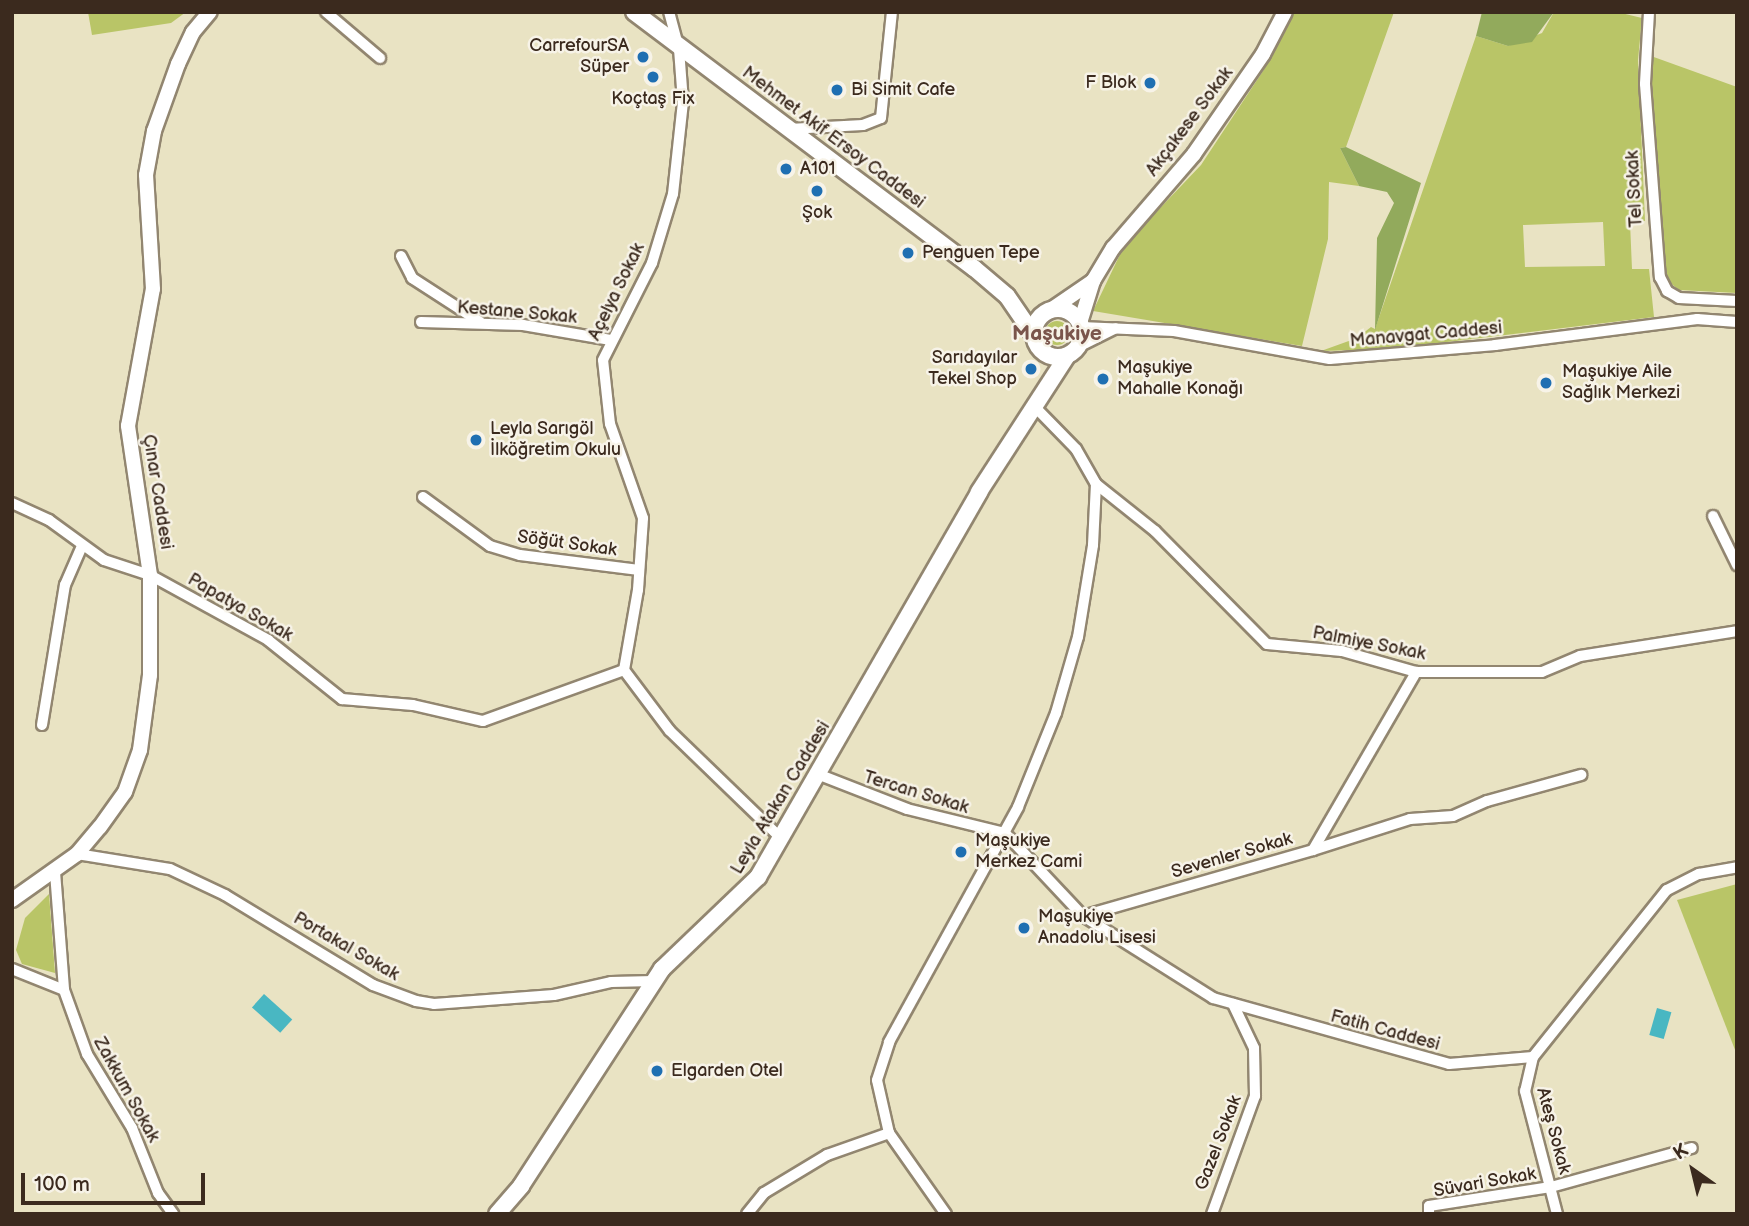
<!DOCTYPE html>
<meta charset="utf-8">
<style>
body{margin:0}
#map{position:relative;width:1749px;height:1226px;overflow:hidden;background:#e9e3c3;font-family:"Balsamiq Sans",sans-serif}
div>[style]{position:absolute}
.green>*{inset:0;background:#b9c567}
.round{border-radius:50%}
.forest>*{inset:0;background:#92aa5c}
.water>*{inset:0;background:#49b7c2;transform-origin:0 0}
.roads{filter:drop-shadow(2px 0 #928670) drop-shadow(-2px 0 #928670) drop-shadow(0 2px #928670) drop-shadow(0 -2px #928670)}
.street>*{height:10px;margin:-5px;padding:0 5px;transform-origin:5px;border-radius:5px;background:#fff}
.secondary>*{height:14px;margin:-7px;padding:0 7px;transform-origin:7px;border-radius:7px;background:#fff}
.primary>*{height:16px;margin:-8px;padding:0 8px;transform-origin:8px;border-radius:8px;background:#fff}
.primary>.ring{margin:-8px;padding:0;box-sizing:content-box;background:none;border:16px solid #fff;border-radius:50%}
.dots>*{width:19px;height:19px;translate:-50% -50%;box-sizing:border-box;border:4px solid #f7f3e8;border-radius:50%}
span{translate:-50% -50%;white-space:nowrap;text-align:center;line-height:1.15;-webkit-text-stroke:5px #f7f3e8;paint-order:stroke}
.poi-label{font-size:18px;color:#3b2a1e}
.right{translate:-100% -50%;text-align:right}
.left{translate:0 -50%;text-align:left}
.street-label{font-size:18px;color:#3b2a1e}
.quarter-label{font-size:21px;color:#7a554c;font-weight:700}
.frame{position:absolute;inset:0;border:14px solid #3b2a1e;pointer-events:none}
.north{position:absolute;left:1658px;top:1135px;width:70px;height:70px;-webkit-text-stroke:5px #f7f3e8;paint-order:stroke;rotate:326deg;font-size:19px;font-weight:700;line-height:28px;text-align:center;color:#3b2a1e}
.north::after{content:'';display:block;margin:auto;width:24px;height:32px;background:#3b2a1e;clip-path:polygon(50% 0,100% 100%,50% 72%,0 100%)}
.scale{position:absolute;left:21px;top:1173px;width:184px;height:32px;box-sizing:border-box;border:4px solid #3b2a1e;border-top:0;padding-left:9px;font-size:21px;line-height:24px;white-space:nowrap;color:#3b2a1e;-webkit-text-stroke:5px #f7f3e8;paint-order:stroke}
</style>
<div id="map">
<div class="green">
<div style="clip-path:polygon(88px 12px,186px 12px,171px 23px,92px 35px)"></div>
<div style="clip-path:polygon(1293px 12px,1394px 12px,1346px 147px,1340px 148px,1359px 186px,1329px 182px,1328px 239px,1302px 346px,1093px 311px,1124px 246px,1201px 165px,1263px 71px)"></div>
<div style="clip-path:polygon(evenodd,1554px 12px,1617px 12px,1642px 18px,1638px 60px,1645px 221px,1630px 222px,1632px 269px,1649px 269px,1654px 317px,1389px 349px,1321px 351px,1357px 338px,1371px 327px,1375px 329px,1476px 36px,1508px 46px,1542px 33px,1554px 12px,1603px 222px,1605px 266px,1525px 267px,1523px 225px,1603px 222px)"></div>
<div style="clip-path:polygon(1651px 56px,1737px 87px,1737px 293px,1679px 290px,1664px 278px,1656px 188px)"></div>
<div class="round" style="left:1045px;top:321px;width:24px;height:24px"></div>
<div style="clip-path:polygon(1737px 884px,1737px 1055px,1677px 900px)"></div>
<div style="clip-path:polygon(49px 894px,55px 973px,22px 964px,16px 950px,25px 918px)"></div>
</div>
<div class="forest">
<div style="clip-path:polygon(1482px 12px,1554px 12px,1532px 42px,1508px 46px,1476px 36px)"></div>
<div style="clip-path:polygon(1346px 147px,1421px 183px,1375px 330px,1377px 238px,1394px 203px,1387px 192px,1359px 186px,1340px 148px)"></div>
</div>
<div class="water">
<div style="left:264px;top:994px;width:38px;height:18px;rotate:42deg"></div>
<div style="left:1657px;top:1008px;width:15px;height:28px;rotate:16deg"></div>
</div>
<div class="roads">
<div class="street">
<div style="left:326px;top:12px;width:71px;rotate:40.4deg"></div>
<div style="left:1649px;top:12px;width:72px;rotate:93.2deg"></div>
<div style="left:1645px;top:84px;width:194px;rotate:85.6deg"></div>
<div style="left:1660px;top:277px;width:16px;rotate:63deg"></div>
<div style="left:1667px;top:291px;width:14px;rotate:30deg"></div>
<div style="left:1679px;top:298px;width:58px;rotate:3deg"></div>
<div style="left:789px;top:129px;width:74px;rotate:-3.1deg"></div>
<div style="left:863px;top:125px;width:19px;rotate:-21deg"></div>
<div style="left:881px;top:118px;width:107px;rotate:-84.1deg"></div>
<div style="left:401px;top:256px;width:25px;rotate:63deg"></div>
<div style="left:412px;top:278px;width:81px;rotate:32.9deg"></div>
<div style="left:421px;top:322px;width:102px;rotate:1.7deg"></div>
<div style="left:523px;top:325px;width:89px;rotate:9.7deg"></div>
<div style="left:1081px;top:327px;width:93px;rotate:2.5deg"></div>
<div style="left:1174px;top:331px;width:158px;rotate:10.2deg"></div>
<div style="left:1330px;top:359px;width:166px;rotate:-4.8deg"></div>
<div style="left:1495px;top:345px;width:204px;rotate:-7.3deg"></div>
<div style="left:1697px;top:319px;width:40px;rotate:4.3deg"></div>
<div style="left:1078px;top:347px;width:42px;rotate:-26.6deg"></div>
<div style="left:1096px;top:484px;width:75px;rotate:38.5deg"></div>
<div style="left:1155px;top:531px;width:159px;rotate:45.3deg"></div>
<div style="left:1267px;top:644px;width:75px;rotate:5.3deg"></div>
<div style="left:1342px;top:651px;width:77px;rotate:15.8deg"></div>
<div style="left:1416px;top:672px;width:126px"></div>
<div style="left:1542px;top:672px;width:41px;rotate:-22.8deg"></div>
<div style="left:1580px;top:656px;width:159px;rotate:-9deg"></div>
<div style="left:423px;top:497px;width:83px;rotate:36.2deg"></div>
<div style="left:490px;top:546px;width:31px;rotate:17deg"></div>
<div style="left:520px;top:555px;width:120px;rotate:7.2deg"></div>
<div style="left:12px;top:503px;width:41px;rotate:24.7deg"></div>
<div style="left:49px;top:520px;width:68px;rotate:36deg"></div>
<div style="left:104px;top:560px;width:48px;rotate:18.1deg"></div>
<div style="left:150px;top:575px;width:135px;rotate:28.8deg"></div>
<div style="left:268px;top:640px;width:95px;rotate:38.6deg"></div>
<div style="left:342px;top:699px;width:71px;rotate:4.8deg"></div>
<div style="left:413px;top:705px;width:72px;rotate:12.9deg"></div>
<div style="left:483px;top:721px;width:150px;rotate:-19.9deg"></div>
<div style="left:1713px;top:516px;width:55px;rotate:63.9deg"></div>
<div style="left:624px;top:670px;width:81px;rotate:-80.1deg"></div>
<div style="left:638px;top:590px;width:72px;rotate:-86deg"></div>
<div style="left:643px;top:518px;width:100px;rotate:-109.3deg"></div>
<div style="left:610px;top:424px;width:64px;rotate:-96.2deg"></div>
<div style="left:603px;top:360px;width:109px;rotate:-63.2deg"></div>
<div style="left:652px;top:263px;width:72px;rotate:-73.1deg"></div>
<div style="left:673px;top:194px;width:93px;rotate:-83.8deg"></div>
<div style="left:683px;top:102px;width:53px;rotate:-94.3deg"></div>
<div style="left:679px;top:49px;width:38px;rotate:-105deg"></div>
<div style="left:624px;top:670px;width:76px;rotate:53deg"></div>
<div style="left:670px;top:731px;width:156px;rotate:44deg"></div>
<div style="left:42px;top:725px;width:142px;rotate:-80.7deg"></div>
<div style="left:65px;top:585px;width:43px;rotate:-66.4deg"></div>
<div style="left:820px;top:775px;width:93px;rotate:21.3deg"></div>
<div style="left:907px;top:809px;width:101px;rotate:13.8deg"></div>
<div style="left:1005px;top:833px;width:114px;rotate:46.8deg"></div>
<div style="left:1083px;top:916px;width:154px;rotate:32.2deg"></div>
<div style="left:1213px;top:998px;width:245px;rotate:15.6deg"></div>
<div style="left:1449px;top:1064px;width:84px;rotate:-4.8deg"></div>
<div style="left:1533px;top:1057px;width:214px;rotate:-51.3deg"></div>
<div style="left:1667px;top:890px;width:36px;rotate:-27deg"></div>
<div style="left:1699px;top:874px;width:39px;rotate:-10deg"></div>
<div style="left:1313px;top:850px;width:102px;rotate:-17.7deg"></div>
<div style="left:1410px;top:819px;width:43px;rotate:-4deg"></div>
<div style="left:1453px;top:816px;width:37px;rotate:-24deg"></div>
<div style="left:1487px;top:801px;width:98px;rotate:-15.5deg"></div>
<div style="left:77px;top:854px;width:94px;rotate:9.2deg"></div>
<div style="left:170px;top:869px;width:61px;rotate:25.3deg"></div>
<div style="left:225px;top:895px;width:173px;rotate:31.3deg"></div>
<div style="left:373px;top:985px;width:46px;rotate:20.4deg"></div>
<div style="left:416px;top:1001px;width:18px;rotate:9deg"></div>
<div style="left:434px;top:1004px;width:120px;rotate:-4.3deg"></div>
<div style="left:554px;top:995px;width:58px;rotate:-12.8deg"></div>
<div style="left:611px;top:982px;width:43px;rotate:-1.3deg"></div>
<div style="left:55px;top:872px;width:118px;rotate:85.6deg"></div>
<div style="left:1083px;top:916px;width:239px;rotate:-16deg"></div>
<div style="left:1313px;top:850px;width:206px;rotate:-59.9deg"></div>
<div style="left:12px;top:969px;width:56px;rotate:22deg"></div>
<div style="left:64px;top:990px;width:68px;rotate:70.2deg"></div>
<div style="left:87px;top:1054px;width:87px;rotate:58.7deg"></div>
<div style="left:132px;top:1128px;width:70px;rotate:68.2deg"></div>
<div style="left:158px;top:1193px;width:26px;rotate:54deg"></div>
<div style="left:1533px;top:1057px;width:35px;rotate:103deg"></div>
<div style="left:1525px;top:1091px;width:127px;rotate:75.4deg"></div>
<div style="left:747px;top:1214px;width:27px;rotate:-51deg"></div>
<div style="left:764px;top:1193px;width:74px;rotate:-31.1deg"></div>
<div style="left:827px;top:1155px;width:66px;rotate:-19.5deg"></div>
<div style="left:946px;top:1214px;width:99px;rotate:-125.1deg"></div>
<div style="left:889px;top:1133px;width:54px;rotate:-102.8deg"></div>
<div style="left:877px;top:1080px;width:40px;rotate:-72deg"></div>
<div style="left:889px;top:1042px;width:268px;rotate:-61.2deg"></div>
<div style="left:1018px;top:807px;width:101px;rotate:-68deg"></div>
<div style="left:1056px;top:713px;width:79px;rotate:-73.9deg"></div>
<div style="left:1078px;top:637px;width:93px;rotate:-80.7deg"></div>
<div style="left:1093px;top:545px;width:61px;rotate:-87.2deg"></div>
<div style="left:1096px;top:484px;width:40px;rotate:-119.7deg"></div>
<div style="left:1076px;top:449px;width:62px;rotate:-134.3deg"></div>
<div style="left:1212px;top:1214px;width:126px;rotate:-70deg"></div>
<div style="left:1255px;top:1096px;width:48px;rotate:-91.2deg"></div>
<div style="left:1254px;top:1048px;width:49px;rotate:-115.5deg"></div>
<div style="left:1429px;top:1214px;width:8px;rotate:-90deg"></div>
<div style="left:1429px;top:1206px;width:123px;rotate:-8.9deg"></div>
<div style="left:1551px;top:1187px;width:146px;rotate:-15.5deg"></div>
</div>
<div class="secondary">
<div style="left:1052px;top:309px;width:50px;rotate:-34.3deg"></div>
<div style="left:1080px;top:323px;width:44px;rotate:-72.8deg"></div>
<div style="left:1093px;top:281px;width:39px;rotate:-59deg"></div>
<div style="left:1113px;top:248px;width:124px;rotate:-49.2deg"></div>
<div style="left:1194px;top:154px;width:121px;rotate:-55.4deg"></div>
<div style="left:1263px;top:54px;width:47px;rotate:-62.4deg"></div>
<div style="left:12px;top:900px;width:80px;rotate:-35.3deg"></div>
<div style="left:77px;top:854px;width:35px;rotate:-50deg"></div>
<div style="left:100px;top:827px;width:43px;rotate:-54.5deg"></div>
<div style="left:125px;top:792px;width:45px;rotate:-70.3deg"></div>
<div style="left:140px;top:750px;width:76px;rotate:-82.4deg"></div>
<div style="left:150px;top:675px;width:100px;rotate:-90deg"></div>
<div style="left:150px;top:575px;width:151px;rotate:-98.4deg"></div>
<div style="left:128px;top:426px;width:139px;rotate:-79.7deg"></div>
<div style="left:153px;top:289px;width:114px;rotate:-93.5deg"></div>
<div style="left:146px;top:175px;width:45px;rotate:-79.7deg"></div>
<div style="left:154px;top:131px;width:71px;rotate:-70.3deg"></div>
<div style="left:178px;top:64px;width:35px;rotate:-65deg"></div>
<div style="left:193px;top:32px;width:26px;rotate:-50deg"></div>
</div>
<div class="primary">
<div style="left:634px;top:12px;width:426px;rotate:37deg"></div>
<div style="left:974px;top:268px;width:43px;rotate:40.3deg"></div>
<div style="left:1007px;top:296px;width:46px;rotate:55.6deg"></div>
<div class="ring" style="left:1034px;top:309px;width:32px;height:32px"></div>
<div style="left:497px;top:1214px;width:37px;rotate:-49deg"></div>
<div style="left:521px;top:1186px;width:259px;rotate:-57deg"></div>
<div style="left:662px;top:969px;width:133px;rotate:-43.8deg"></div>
<div style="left:758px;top:877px;width:444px;rotate:-60.1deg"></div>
<div style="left:979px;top:492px;width:162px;rotate:-57.1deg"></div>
</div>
</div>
<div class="dots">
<div style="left:643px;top:57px;background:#1f6fb2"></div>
<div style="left:653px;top:77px;background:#1f6fb2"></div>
<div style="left:1150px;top:83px;background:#1f6fb2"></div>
<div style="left:837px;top:90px;background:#1f6fb2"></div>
<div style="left:786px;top:169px;background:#1f6fb2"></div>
<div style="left:817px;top:191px;background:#1f6fb2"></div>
<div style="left:908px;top:253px;background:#1f6fb2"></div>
<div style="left:1031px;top:369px;background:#1f6fb2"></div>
<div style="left:1103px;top:379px;background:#1f6fb2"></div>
<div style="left:1546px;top:383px;background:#1f6fb2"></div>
<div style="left:476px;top:440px;background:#1f6fb2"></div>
<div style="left:961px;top:852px;background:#1f6fb2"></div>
<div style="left:1024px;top:928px;background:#1f6fb2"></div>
<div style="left:657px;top:1071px;background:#1f6fb2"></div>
</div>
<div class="poi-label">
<span class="right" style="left:629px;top:57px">CarrefourSA<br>Süper</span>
<span class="right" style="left:1136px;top:83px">F Blok</span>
<span class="left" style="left:851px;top:90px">Bi Simit Cafe</span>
<span style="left:653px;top:99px">Koçtaş Fix</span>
<span class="left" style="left:800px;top:169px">A101</span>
<span style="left:817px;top:213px">Şok</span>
<span class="left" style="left:922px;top:253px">Penguen Tepe</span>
<span class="right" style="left:1017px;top:369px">Sarıdayılar<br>Tekel Shop</span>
<span class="left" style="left:1117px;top:379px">Maşukiye<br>Mahalle Konağı</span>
<span class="left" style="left:1562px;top:383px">Maşukiye Aile<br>Sağlık Merkezi</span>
<span class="left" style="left:490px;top:440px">Leyla Sarıgöl<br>İlköğretim Okulu</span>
<span class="left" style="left:975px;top:852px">Maşukiye<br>Merkez Cami</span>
<span class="left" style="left:1038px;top:928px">Maşukiye<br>Anadolu Lisesi</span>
<span class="left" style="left:671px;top:1071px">Elgarden Otel</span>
</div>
<div class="street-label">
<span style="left:1190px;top:122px;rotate:-53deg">Akçakese Sokak</span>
<span style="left:833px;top:138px;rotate:37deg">Mehmet Akif Ersoy Caddesi</span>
<span style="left:1635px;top:189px;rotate:-93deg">Tel Sokak</span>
<span style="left:617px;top:292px;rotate:-64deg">Açelya Sokak</span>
<span style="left:517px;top:313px;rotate:5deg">Kestane Sokak</span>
<span style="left:1426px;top:335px;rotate:-5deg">Manavgat Caddesi</span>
<span style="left:157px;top:492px;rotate:81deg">Çınar Caddesi</span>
<span style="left:567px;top:544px;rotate:8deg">Söğüt Sokak</span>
<span style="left:240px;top:608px;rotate:30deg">Papatya Sokak</span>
<span style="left:1369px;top:644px;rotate:11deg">Palmiye Sokak</span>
<span style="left:916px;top:793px;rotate:17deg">Tercan Sokak</span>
<span style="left:781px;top:798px;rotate:-59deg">Leyla Atakan Caddesi</span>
<span style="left:1232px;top:856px;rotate:-16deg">Sevenler Sokak</span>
<span style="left:346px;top:947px;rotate:30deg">Portakal Sokak</span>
<span style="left:1385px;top:1031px;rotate:15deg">Fatih Caddesi</span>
<span style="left:126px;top:1090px;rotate:61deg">Zakkum Sokak</span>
<span style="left:1553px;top:1131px;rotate:75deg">Ateş Sokak</span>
<span style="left:1219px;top:1143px;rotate:-69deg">Gazel Sokak</span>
<span style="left:1485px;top:1183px;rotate:-10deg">Süvari Sokak</span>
</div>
<div class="quarter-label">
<span style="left:1057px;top:334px">Maşukiye</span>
</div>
<div class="frame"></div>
<div class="north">K</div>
<div class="scale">100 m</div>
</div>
